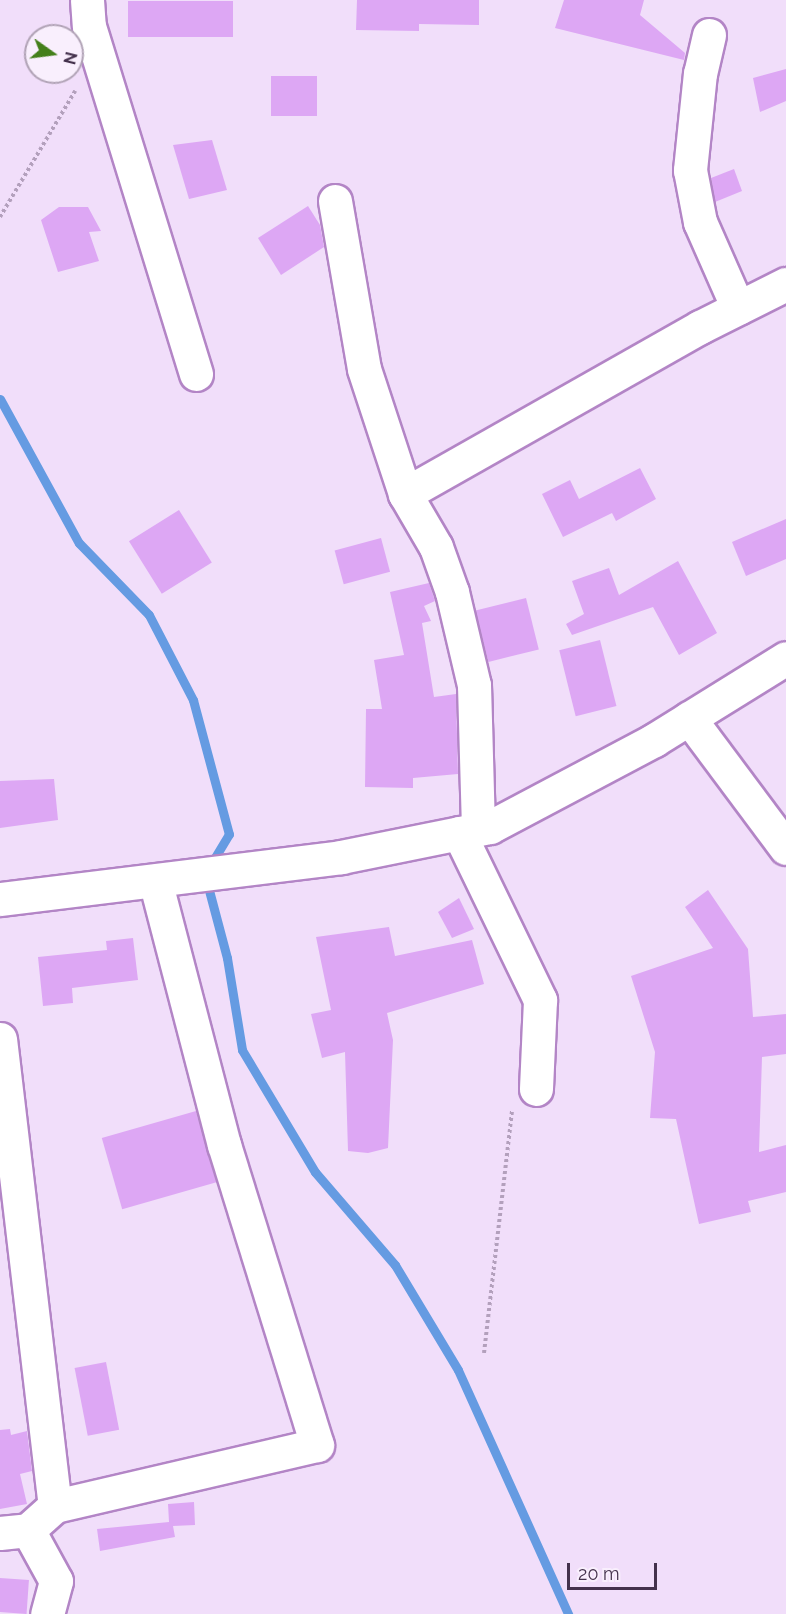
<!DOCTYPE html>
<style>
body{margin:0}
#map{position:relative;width:786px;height:1614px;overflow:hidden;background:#f1defa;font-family:Raleway,sans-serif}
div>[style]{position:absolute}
.stream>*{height:9px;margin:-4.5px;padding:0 4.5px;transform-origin:4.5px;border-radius:4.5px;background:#659be2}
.building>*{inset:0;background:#dda7f4;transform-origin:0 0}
.path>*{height:4px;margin-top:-2px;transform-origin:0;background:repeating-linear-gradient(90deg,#b3a0bc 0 3px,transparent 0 6px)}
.roads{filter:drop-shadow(2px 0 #b385c6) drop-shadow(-2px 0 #b385c6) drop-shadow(0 2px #b385c6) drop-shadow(0 -2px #b385c6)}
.minor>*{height:33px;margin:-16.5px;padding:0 16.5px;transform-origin:16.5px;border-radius:16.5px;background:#fff}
span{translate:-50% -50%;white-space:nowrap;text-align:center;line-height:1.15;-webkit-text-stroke:6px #f9effd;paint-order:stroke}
.north{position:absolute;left:24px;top:24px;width:60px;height:60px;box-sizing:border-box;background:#f9effd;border:2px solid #b1a3b6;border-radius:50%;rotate:104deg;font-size:16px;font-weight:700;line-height:24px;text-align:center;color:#44314c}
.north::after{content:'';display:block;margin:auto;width:21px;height:27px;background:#447f1b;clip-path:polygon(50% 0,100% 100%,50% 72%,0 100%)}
.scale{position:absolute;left:567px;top:1563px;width:90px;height:27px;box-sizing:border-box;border:3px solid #44314c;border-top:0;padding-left:8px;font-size:18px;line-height:21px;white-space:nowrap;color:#44314c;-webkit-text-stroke:4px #f9effd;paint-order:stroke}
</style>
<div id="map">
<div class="stream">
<div style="left:0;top:399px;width:164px;rotate:61.3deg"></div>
<div style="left:79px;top:543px;width:100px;rotate:45.8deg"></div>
<div style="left:149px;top:615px;width:96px;rotate:62.6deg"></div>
<div style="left:193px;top:700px;width:139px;rotate:75deg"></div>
<div style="left:229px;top:834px;width:35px;rotate:121deg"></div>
<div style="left:206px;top:879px;width:82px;rotate:75.1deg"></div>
<div style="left:227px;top:958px;width:93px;rotate:80.7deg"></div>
<div style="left:242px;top:1050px;width:142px;rotate:59.1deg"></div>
<div style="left:315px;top:1172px;width:123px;rotate:49.3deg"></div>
<div style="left:395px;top:1265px;width:122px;rotate:59deg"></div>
<div style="left:458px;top:1370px;width:268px;rotate:65.7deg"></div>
</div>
<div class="building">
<div style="clip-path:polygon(357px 0,479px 0,479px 25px,419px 24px,419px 31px,356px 30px)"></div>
<div style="clip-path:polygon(564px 0,644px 0,640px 15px,685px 53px,684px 60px,555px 28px)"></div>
<div style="left:233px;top:1px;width:36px;height:105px;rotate:90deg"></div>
<div style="clip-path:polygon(786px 69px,786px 101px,760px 112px,753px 78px)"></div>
<div style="left:271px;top:76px;width:46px;height:40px"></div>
<div style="clip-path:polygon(212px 140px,227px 190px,189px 199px,173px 145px)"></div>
<div style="clip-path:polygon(734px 169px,742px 191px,715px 202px,711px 178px)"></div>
<div style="clip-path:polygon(308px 206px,320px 225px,324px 247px,281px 275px,258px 238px)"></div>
<div style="clip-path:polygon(59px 207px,88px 207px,101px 231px,89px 232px,99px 261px,58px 272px,41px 220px)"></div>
<div style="clip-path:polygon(640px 468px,656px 499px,616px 521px,612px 513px,563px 537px,542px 494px,570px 480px,579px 499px)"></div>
<div style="left:179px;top:510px;width:62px;height:59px;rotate:58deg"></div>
<div style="clip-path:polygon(786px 519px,786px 559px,746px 576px,732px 542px)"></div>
<div style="left:381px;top:538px;width:35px;height:48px;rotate:75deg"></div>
<div style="clip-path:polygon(678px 561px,717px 633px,679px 655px,653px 607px,572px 635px,566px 624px,584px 614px,572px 581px,609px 568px,619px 595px)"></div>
<div style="clip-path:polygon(429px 583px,435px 601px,424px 606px,431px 621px,422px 623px,434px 697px,456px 694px,458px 774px,413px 778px,413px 788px,365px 787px,366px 709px,382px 709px,374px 660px,404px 655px,390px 592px)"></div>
<div style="left:526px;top:598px;width:53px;height:52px;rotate:76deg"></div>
<div style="left:600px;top:640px;width:68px;height:42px;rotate:76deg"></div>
<div style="clip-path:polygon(54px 779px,58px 820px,0 828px,0 781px)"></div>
<div style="clip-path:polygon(708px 890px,748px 949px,753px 1017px,786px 1014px,786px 1054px,762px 1057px,759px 1152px,786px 1145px,786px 1192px,748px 1201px,751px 1212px,699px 1224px,676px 1119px,650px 1118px,655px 1052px,631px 976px,713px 948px,685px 907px)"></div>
<div style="clip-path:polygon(459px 898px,474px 929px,452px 938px,438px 912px)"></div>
<div style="clip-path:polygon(389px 927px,395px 956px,472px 940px,484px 984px,387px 1013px,393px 1040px,388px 1148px,368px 1153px,348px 1151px,345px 1052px,322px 1058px,311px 1014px,331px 1010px,316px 937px)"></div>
<div style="clip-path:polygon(133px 938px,138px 980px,72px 988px,73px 1003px,43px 1006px,38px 957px,107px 950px,106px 941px)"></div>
<div style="left:196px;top:1111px;width:74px;height:98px;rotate:74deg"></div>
<div style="left:106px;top:1362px;width:69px;height:32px;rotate:79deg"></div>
<div style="clip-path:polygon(10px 1429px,11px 1435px,27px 1431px,32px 1471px,20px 1474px,27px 1504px,0 1509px,0 1430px)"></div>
<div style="clip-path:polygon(194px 1502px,195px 1525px,173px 1526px,175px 1537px,100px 1551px,97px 1529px,169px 1522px,168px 1504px)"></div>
<div style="left:0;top:1578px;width:29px;height:34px;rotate:4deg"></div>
</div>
<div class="path">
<div style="left:0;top:217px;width:147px;rotate:-59.2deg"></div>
<div style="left:484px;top:1353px;width:245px;rotate:-83.4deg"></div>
</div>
<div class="roads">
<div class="minor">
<div style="left:87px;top:0;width:26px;rotate:86deg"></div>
<div style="left:89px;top:26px;width:364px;rotate:72.9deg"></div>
<div style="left:709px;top:35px;width:39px;rotate:103deg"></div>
<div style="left:700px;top:73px;width:98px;rotate:95.9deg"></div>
<div style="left:690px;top:170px;width:53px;rotate:79.1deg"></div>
<div style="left:700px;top:222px;width:94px;rotate:66.2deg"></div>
<div style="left:335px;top:201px;width:170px;rotate:80.2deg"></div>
<div style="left:364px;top:369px;width:132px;rotate:71.8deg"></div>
<div style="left:405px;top:494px;width:61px;rotate:59.7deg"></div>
<div style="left:436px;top:547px;width:48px;rotate:70.4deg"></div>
<div style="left:452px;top:592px;width:96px;rotate:76.7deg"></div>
<div style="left:474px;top:685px;width:144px;rotate:88.4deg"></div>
<div style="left:405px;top:494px;width:339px;rotate:-29.5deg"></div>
<div style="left:700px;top:327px;width:96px;rotate:-26.6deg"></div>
<div style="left:689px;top:718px;width:162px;rotate:53.3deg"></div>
<div style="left:459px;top:833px;width:186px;rotate:64.1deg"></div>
<div style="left:540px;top:1000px;width:89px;rotate:92.6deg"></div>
<div style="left:0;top:899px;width:344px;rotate:-7deg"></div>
<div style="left:341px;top:857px;width:152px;rotate:-11.4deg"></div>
<div style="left:490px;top:827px;width:186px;rotate:-27.9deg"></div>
<div style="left:654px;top:740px;width:155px;rotate:-31.8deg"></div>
<div style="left:0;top:1039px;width:470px;rotate:83.3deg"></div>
<div style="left:28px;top:1530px;width:36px;rotate:-42deg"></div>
<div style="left:55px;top:1506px;width:269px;rotate:-13.1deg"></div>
<div style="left:317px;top:1445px;width:314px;rotate:-107.2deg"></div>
<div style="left:224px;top:1145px;width:273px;rotate:-104.6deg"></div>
<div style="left:0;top:1533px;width:28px;rotate:-6deg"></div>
<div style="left:28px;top:1530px;width:58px;rotate:61.2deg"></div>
<div style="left:56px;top:1581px;width:34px;rotate:105deg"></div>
</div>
</div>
<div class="north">N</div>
<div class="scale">20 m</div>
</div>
